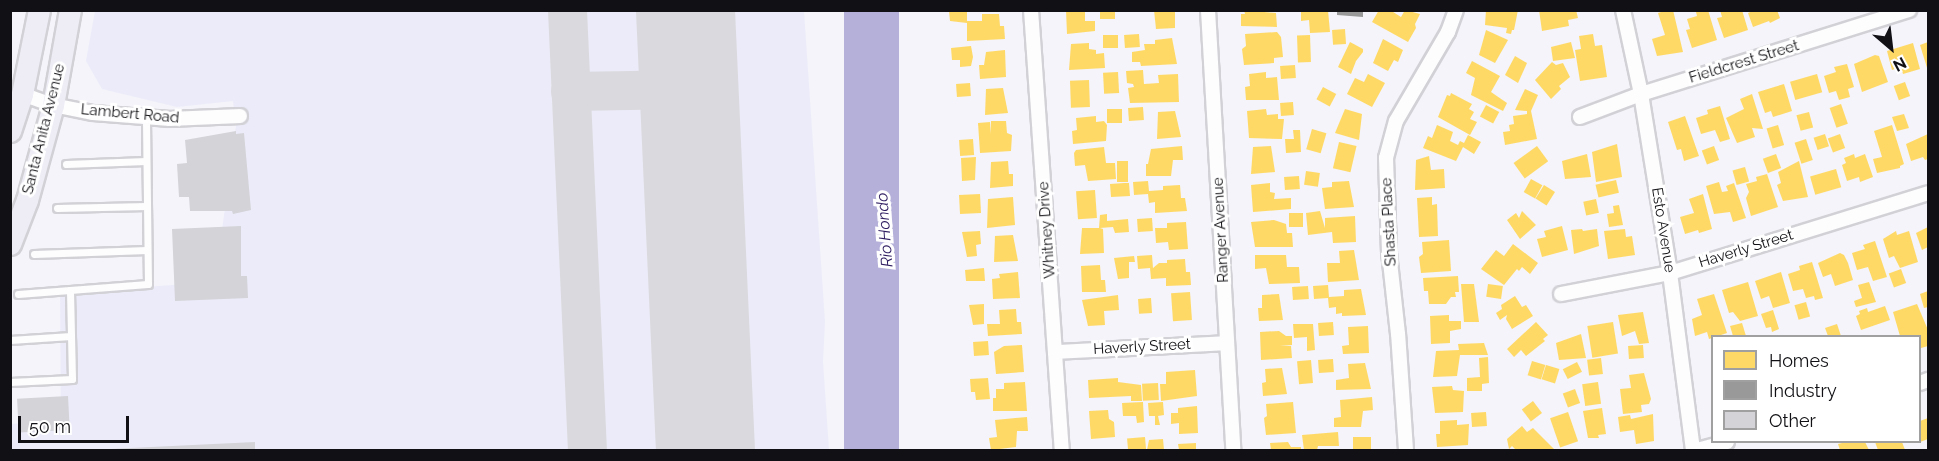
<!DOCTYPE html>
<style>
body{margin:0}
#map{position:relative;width:1939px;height:461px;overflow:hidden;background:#f4f4fa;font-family:Raleway,sans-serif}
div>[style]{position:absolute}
.built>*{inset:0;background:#ecebf9}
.water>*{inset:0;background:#b5b0da;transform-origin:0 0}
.homes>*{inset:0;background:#ffd966;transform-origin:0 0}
.industry>*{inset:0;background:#999}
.taxiway>*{height:39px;margin:-19.5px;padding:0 19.5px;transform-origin:19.5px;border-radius:19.5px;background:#dadade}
.runway>*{height:99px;margin:-49.5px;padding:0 49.5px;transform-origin:49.5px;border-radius:49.5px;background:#dadade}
.building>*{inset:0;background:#d3d3d8;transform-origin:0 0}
.roads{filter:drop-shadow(2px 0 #d1d1d6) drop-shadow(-2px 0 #d1d1d6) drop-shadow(0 2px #d1d1d6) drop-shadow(0 -2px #d1d1d6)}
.service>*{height:7px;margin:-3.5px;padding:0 3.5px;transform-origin:3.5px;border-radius:3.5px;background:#fdfdfe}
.minor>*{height:14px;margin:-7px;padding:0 7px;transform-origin:7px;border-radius:7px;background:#fdfdfe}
.primary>*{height:21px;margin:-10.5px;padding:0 10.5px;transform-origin:10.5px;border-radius:10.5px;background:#eeecf5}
span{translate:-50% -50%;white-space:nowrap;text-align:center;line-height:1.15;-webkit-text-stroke:6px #fff;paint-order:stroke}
.street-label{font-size:15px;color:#111115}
.water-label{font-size:16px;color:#2f1d61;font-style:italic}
.frame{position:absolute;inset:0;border:12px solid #111115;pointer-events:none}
.legend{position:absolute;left:1711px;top:335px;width:210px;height:108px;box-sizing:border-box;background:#fff;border:2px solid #a0a0a1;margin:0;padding:8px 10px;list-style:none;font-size:18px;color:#111115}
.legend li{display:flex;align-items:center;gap:12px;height:30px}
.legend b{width:30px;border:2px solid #a0a0a1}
.north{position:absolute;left:1861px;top:18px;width:60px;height:60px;-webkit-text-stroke:4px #fff;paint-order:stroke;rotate:152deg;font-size:16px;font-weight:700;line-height:24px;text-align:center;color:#111115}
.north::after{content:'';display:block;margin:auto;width:21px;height:27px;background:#111115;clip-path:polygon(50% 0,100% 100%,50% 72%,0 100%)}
.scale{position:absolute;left:18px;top:416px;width:111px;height:27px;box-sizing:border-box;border:3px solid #111115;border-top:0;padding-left:8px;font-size:18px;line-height:21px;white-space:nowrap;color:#111115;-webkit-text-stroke:4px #fff;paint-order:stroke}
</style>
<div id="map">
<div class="built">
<div style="clip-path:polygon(95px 11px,804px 11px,825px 322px,823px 362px,829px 450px,11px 450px,11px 424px,61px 420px,60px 293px,215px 282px,236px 126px,233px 101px,177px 107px,102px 89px,86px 61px)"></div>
</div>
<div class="water">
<div style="left:844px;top:11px;width:55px;height:440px"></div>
</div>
<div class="homes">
<div style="clip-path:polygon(967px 10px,967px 21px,982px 21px,982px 14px,999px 14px,1000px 26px,1004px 26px,1005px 39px,967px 41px,967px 23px,950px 21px,949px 11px)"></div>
<div style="clip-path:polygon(1066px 10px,1085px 10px,1085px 21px,1095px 21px,1095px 31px,1067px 34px)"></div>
<div style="left:1100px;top:10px;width:15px;height:9px"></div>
<div style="clip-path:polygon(1154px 10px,1175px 10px,1175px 28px,1156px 29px)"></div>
<div style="clip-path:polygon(1244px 10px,1276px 13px,1277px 27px,1241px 26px,1241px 14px,1245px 14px)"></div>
<div style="clip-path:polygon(1301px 10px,1328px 10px,1330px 32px,1310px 33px,1309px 20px,1301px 21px)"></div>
<div style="clip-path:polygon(1379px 10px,1390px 10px,1401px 17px,1405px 10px,1420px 14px,1415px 24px,1416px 28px,1408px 42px,1372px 22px)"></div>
<div style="clip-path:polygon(1486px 10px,1518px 10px,1514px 30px,1512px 30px,1511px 34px,1506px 33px,1507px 28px,1485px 25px)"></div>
<div style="clip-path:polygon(1539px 10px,1576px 10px,1578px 18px,1568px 20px,1569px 26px,1542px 31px)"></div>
<div style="clip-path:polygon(1667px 10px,1673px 10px,1683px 52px,1657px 56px,1652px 39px,1665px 35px,1658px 13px)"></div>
<div style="clip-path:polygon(1708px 10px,1717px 40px,1692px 48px,1686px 30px,1690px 29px,1687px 19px,1697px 16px,1696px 12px)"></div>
<div style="clip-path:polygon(1720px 10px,1742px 10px,1748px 30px,1724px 38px,1717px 18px,1722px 17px)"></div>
<div style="clip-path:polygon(1755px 10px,1777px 10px,1780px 18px,1770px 23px,1769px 21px,1753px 27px,1748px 13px)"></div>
<div style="left:1345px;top:29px;width:15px;height:13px;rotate:86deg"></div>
<div style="clip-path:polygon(1486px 30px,1508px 40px,1495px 63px,1479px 55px)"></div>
<div style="clip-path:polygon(1277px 32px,1281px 37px,1283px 57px,1274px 58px,1274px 63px,1244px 65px,1242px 49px,1246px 46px,1245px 34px)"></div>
<div style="left:1139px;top:34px;width:13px;height:15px;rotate:86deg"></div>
<div style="clip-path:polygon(1593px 34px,1595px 46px,1602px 45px,1607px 77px,1580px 81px,1575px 50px,1581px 49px,1579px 36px)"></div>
<div style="left:1118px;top:35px;width:13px;height:15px;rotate:90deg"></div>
<div style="left:1310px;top:35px;width:27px;height:13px;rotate:88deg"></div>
<div style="clip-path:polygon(1172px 38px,1177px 64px,1141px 66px,1140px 62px,1132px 62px,1132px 52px,1145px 50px,1144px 44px,1155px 44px,1155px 40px)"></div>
<div style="clip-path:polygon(1383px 39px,1403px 50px,1398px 62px,1394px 60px,1388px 71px,1373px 63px)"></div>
<div style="clip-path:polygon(1350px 42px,1363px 49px,1363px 52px,1356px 61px,1351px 74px,1338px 67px)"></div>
<div style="clip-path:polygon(1571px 42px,1575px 58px,1553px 61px,1551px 47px)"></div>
<div style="clip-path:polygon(1928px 42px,1928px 71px,1920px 45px)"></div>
<div style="clip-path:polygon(1089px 43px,1089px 49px,1096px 50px,1096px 54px,1104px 53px,1105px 68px,1069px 70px,1071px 44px)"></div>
<div style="clip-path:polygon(1913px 43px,1920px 69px,1903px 74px,1901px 67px,1892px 70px,1887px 51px)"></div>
<div style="clip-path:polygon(971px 46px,973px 57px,971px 66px,960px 67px,960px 60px,952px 60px,951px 48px)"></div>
<div style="clip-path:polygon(1005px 50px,1006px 77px,980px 79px,979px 65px,984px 65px,986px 52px)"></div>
<div style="clip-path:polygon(1875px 55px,1879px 56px,1888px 82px,1862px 92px,1854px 64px)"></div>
<div style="clip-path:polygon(1515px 56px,1527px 63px,1518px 83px,1505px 75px)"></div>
<div style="clip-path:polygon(1472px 61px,1500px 76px,1491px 92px,1507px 103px,1503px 111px,1471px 95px,1475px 78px,1466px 73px)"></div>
<div style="clip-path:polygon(1552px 62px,1556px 65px,1563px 63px,1570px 77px,1559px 86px,1561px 89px,1551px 99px,1535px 80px)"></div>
<div style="clip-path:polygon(1847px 64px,1854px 87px,1848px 89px,1850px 97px,1839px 100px,1836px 91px,1829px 93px,1824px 76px,1836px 72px,1834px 67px)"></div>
<div style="left:1295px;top:65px;width:13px;height:15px;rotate:86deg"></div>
<div style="clip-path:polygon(1143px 70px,1144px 84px,1159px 83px,1158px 75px,1178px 74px,1179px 102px,1130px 103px,1128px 88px,1134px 87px,1133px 84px,1127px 83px,1126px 71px)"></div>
<div style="left:1118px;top:72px;width:21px;height:15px;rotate:87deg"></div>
<div style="clip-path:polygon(1266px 72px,1266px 78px,1277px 77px,1279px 100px,1246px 100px,1245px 87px,1250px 86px,1249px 74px)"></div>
<div style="clip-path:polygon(1368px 74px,1385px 83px,1372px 107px,1347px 94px,1355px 78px,1364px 82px)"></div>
<div style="left:1817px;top:74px;width:19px;height:28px;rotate:74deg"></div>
<div style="left:1089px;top:80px;width:27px;height:19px;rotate:88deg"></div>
<div style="left:1905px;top:82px;width:15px;height:12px;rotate:70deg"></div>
<div style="left:970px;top:83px;width:13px;height:14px;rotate:86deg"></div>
<div style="clip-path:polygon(1784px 84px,1792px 111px,1773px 117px,1771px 111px,1765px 113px,1758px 92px)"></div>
<div style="left:1323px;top:87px;width:15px;height:14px;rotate:28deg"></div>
<div style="clip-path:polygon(1003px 88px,1008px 113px,985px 115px,986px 89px)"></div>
<div style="clip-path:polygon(1525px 89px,1538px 95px,1531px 111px,1537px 139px,1505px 145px,1503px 132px,1510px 131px,1509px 125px,1514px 124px,1513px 116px,1527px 114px,1527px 111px,1515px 110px)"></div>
<div style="clip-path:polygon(1451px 93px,1472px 104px,1469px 109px,1474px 112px,1470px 119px,1477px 122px,1470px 135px,1438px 117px,1447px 95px,1450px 96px)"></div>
<div style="clip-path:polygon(1752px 94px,1763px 129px,1752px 128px,1755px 137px,1737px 143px,1726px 118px,1744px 109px,1740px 99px)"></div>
<div style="left:1293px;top:102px;width:13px;height:13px;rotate:86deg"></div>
<div style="left:1841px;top:104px;width:21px;height:12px;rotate:71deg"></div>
<div style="left:1486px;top:105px;width:15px;height:13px;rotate:28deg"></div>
<div style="clip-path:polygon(1720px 106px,1730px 139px,1720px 142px,1715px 130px,1701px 134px,1696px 118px,1708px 114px,1707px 110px)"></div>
<div style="left:1143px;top:107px;width:13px;height:15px;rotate:86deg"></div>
<div style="left:1107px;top:109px;width:15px;height:14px"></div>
<div style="clip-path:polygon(1266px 109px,1267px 115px,1278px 114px,1278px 119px,1284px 119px,1282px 139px,1249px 138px,1247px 111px)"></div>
<div style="clip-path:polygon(1345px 109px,1362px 114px,1359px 140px,1335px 133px)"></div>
<div style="clip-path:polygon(1175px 111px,1181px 137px,1157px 139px,1158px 112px)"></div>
<div style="left:1809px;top:112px;width:16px;height:13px;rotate:75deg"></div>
<div style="clip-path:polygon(1904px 114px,1909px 128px,1897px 131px,1892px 117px)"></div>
<div style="clip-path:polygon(1096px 116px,1096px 122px,1104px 121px,1107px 125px,1106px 141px,1073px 144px,1072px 131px,1077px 130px,1076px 118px)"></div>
<div style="clip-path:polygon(1685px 116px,1699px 156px,1684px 161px,1681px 149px,1677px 150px,1668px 122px)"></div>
<div style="clip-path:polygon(991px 121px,1006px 121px,1007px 133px,1012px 135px,1011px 151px,980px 153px,978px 123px,990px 122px,991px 134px)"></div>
<div style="clip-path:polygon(1437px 125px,1453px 132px,1450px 141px,1458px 145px,1460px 141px,1464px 143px,1468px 135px,1481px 142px,1474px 154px,1463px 147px,1456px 161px,1423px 148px,1428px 136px,1432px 138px)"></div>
<div style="left:1778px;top:125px;width:21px;height:12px;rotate:73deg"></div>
<div style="clip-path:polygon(1892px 125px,1904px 164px,1900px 166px,1900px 168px,1877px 173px,1873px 159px,1882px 157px,1874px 131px)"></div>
<div style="left:1312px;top:129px;width:15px;height:21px;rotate:16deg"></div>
<div style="clip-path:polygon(1293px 130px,1300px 130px,1301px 152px,1286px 153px,1285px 139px,1294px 139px)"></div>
<div style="left:1825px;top:134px;width:13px;height:12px;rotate:72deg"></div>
<div style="left:1840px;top:134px;width:15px;height:13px;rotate:70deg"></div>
<div style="clip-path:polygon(1928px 134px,1928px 159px,1925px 160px,1923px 157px,1911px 161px,1906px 144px)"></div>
<div style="left:973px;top:139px;width:16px;height:14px;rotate:86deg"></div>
<div style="left:1806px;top:139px;width:22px;height:12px;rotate:72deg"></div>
<div style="left:1339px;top:142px;width:18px;height:27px;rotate:13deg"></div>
<div style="clip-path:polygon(1617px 144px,1622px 177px,1596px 182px,1592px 152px)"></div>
<div style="clip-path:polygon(1182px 146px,1183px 160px,1173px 160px,1171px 176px,1146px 176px,1146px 164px,1148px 164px,1151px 149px)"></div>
<div style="clip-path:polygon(1271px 146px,1275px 172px,1251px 174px,1253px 147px)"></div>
<div style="left:1537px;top:146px;width:19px;height:29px;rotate:54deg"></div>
<div style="left:1714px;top:146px;width:15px;height:13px;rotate:70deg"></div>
<div style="clip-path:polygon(1104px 147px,1106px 163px,1115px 163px,1116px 179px,1088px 181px,1085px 165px,1075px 166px,1074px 153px,1076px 150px)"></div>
<div style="clip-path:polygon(1587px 154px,1591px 177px,1565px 179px,1562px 161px)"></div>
<div style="left:1776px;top:154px;width:15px;height:14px;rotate:70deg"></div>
<div style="clip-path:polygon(1854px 154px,1855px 158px,1865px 154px,1873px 177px,1860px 182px,1859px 177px,1847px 181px,1842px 165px,1846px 163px,1844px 158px)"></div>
<div style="clip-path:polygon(1429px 156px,1431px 170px,1444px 169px,1445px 188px,1415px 190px,1416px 160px)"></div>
<div style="clip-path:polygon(976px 157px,975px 180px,962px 181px,961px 158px)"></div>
<div style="clip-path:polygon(1008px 161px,1009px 174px,1013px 174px,1013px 186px,990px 188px,991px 162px)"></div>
<div style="left:1117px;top:161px;width:11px;height:21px"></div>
<div style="clip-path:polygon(1799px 161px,1808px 197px,1783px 201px,1777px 185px,1781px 183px,1778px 172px)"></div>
<div style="left:1745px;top:167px;width:15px;height:13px;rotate:74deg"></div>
<div style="left:1836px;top:169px;width:19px;height:27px;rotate:74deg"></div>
<div style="left:1306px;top:171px;width:14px;height:14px;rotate:8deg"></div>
<div style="clip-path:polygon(1767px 174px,1778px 207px,1751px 216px,1746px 198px,1749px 192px,1746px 184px,1757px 181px,1756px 177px)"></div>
<div style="left:1299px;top:176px;width:13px;height:15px;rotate:86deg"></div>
<div style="left:1531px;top:179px;width:13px;height:15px;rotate:29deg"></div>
<div style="left:1616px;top:180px;width:13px;height:21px;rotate:77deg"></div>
<div style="clip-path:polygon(1148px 181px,1149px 191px,1163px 190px,1163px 186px,1180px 185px,1181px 198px,1185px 198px,1187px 211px,1155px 213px,1155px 202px,1149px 203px,1148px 194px,1134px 195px,1133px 182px)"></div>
<div style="clip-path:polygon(1349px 181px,1354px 207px,1325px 209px,1322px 188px,1332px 187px,1332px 182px)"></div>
<div style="clip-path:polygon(1719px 182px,1722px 192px,1728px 191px,1726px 186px,1734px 183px,1746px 218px,1733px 222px,1730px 212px,1714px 214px,1706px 186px)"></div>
<div style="clip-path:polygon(1124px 183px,1129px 183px,1130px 196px,1111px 197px,1110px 184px)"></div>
<div style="clip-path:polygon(1270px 183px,1270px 192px,1275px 193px,1274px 199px,1291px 198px,1291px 209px,1253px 212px,1251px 185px)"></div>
<div style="left:1544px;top:185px;width:13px;height:16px;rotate:32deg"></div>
<div style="left:1095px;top:190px;width:28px;height:19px;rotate:86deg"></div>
<div style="left:980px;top:194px;width:19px;height:21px;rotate:87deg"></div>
<div style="clip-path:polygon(1703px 194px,1712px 229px,1699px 233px,1698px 230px,1685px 234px,1680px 217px,1694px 213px,1689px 199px)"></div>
<div style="clip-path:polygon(1013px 197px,1015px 225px,987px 228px,988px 199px)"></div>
<div style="clip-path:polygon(1432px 197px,1432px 205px,1437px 204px,1438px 236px,1419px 237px,1417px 198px)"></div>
<div style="left:1596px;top:199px;width:14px;height:13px;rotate:78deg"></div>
<div style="clip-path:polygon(1619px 205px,1623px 225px,1609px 227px,1607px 214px,1614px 213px,1613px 206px)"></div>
<div style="clip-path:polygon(1320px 211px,1325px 228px,1325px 218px,1355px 216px,1356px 242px,1333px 243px,1332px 232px,1308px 235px,1306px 213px)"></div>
<div style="clip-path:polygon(1522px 211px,1536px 225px,1520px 239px,1507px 220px,1516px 213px,1519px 218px)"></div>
<div style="left:1289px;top:213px;width:14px;height:14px"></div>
<div style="clip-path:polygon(1107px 214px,1107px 221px,1128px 219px,1129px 232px,1115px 233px,1113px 227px,1100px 228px,1103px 229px,1104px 253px,1080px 254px,1082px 228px,1099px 228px,1100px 215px)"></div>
<div style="left:1152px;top:218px;width:13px;height:15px;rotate:86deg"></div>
<div style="clip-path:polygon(1274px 220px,1286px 224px,1287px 233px,1292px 233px,1293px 247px,1255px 247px,1251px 222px)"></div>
<div style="clip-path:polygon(1186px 222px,1188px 249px,1169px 250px,1168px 242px,1156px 243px,1155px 228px,1167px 228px,1167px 223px)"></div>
<div style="clip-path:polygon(1562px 226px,1568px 250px,1542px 257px,1537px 239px,1546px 237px,1544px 231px)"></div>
<div style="clip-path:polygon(1928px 227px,1928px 247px,1922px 250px,1916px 233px)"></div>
<div style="clip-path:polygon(1582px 229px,1583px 231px,1597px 229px,1599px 246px,1574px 254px,1571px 230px)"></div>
<div style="clip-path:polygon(1625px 229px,1626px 237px,1632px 236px,1635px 255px,1608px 259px,1604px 231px)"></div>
<div style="clip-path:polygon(980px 231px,981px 244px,976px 245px,977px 256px,967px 257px,962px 232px)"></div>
<div style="clip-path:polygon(1896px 231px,1897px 235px,1909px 231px,1918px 262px,1900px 268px,1894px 256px,1889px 258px,1883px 239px)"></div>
<div style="clip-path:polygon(1013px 235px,1018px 261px,994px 262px,995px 236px)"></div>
<div style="clip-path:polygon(1449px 240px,1451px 271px,1421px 273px,1419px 257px,1423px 254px,1422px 242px)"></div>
<div style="clip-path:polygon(1875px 241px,1887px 277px,1873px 281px,1868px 267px,1857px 270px,1852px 253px,1865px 249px,1863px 245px)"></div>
<div style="clip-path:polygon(1513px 244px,1538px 263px,1530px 274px,1522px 267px,1519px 271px,1517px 269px,1504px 285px,1481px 269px,1496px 250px,1504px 256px)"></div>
<div style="clip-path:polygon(1354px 250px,1359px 280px,1328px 282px,1327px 263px,1340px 263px,1339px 251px)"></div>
<div style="clip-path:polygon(1840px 253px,1844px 255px,1848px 263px,1853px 280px,1835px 286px,1831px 274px,1823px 277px,1818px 263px)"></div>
<div style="clip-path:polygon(1152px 255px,1153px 268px,1159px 263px,1167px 263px,1167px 260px,1185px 259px,1186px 272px,1190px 272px,1191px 285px,1166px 286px,1166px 278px,1151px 279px,1150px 268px,1138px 269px,1137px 256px)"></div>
<div style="clip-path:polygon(1255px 255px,1286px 255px,1287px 267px,1299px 267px,1300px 283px,1269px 284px,1266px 268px,1255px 269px)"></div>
<div style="clip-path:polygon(1134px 256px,1135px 262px,1129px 262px,1129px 278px,1118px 279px,1114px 258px)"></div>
<div style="clip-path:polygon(1812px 262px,1823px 298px,1815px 300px,1814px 296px,1806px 298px,1803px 289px,1793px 291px,1788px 274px,1800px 270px,1799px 266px)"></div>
<div style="clip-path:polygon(1100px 265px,1101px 280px,1105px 280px,1106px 292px,1082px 292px,1081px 266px)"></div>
<div style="clip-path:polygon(984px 268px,985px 281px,966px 281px,965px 270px)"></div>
<div style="left:1901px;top:269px;width:15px;height:13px;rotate:70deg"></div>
<div style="clip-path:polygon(1018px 272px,1020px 298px,993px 299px,992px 279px,1000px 278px,999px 274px)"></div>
<div style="clip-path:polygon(1781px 272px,1790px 303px,1773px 308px,1769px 296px,1761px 299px,1755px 281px)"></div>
<div style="clip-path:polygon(1458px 276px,1459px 292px,1455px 292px,1456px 297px,1451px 297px,1446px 304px,1429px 304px,1428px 291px,1424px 291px,1423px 278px)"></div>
<div style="clip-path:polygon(1748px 282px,1758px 316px,1740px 321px,1733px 312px,1729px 313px,1722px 290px)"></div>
<div style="clip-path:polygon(1869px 282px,1876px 302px,1856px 307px,1854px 301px,1862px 298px,1858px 285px)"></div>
<div style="clip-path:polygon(1461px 284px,1474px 284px,1479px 322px,1464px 322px)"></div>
<div style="left:1488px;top:284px;width:15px;height:13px;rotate:8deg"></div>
<div style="clip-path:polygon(1328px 285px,1329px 297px,1344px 296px,1344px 290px,1361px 289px,1366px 315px,1342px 316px,1342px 313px,1336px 314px,1336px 307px,1329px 308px,1328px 298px,1314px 299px,1313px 286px)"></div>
<div style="left:1308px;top:286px;width:13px;height:16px;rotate:86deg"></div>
<div style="clip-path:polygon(1928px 291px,1928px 307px,1924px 308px,1920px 294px)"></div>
<div style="left:1190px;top:292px;width:28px;height:19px;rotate:86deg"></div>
<div style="clip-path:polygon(1279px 294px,1283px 320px,1259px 321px,1258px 308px,1262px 308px,1262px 295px)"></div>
<div style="clip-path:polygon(1714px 294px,1727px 333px,1709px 339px,1707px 332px,1695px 336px,1692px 319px,1702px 315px,1697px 299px)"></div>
<div style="clip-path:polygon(1118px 295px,1119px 310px,1104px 311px,1105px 325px,1088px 326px,1082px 300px)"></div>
<div style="clip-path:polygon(1515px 296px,1522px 307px,1526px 305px,1533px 316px,1512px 329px,1506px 319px,1507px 315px,1500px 320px,1496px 313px,1502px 309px,1501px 305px)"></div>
<div style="left:1151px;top:298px;width:15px;height:13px;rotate:86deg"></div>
<div style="left:1806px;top:302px;width:15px;height:12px;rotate:74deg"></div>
<div style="clip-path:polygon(984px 304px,984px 324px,973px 325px,969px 305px)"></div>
<div style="clip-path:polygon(1917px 304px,1928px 330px,1928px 346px,1921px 348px,1920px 336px,1900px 336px,1893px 312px)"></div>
<div style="clip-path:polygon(1885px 306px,1890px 320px,1861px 330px,1856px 316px,1860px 314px,1859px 311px,1867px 308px,1868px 312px)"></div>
<div style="clip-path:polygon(1016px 309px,1017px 322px,1021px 322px,1022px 334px,988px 336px,987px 324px,1000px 324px,999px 310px)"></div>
<div style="clip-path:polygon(1773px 310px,1779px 329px,1772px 332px,1771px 327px,1766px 328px,1761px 314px)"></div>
<div style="clip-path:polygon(1643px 312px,1649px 343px,1639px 344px,1635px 331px,1622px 336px,1618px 315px)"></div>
<div style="clip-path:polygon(1449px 315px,1449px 321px,1461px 321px,1461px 329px,1450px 331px,1450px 343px,1431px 344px,1430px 316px)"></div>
<div style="left:1333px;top:322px;width:13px;height:15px;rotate:86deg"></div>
<div style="clip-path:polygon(1536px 322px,1548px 335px,1543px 339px,1545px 341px,1526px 356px,1521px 350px,1514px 357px,1507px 349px)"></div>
<div style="left:1613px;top:322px;width:32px;height:26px;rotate:81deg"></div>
<div style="clip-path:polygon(1742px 323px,1746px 336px,1733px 336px,1730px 326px)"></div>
<div style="clip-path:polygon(1293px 324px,1313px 324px,1315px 350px,1307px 351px,1307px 337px,1294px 338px)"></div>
<div style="clip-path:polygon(1837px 324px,1841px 336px,1828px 336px,1825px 328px)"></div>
<div style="clip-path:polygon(1368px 326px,1369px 353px,1343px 354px,1342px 346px,1349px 345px,1348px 327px)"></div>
<div style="clip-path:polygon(1279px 331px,1286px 336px,1292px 336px,1292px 345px,1280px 346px,1291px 346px,1292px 358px,1261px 360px,1260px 332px)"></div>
<div style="clip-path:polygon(1581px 334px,1586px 358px,1559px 360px,1556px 343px)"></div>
<div style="left:988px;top:341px;width:14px;height:15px;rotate:86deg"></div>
<div style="clip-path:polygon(1484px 343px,1488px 355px,1460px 355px,1457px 376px,1433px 377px,1436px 351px,1459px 350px,1458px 344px)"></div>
<div style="clip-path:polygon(1022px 345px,1024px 372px,996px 374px,994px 352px,1004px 346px)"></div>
<div style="left:1643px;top:345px;width:13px;height:15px;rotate:86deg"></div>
<div style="clip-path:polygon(1488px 357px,1489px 383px,1482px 384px,1482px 391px,1467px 391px,1467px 378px,1480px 377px,1479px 358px)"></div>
<div style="left:1601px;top:358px;width:16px;height:14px;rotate:83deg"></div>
<div style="left:1333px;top:359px;width:13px;height:15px;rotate:86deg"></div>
<div style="left:1311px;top:360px;width:23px;height:14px;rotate:85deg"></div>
<div style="left:1532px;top:361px;width:14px;height:15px;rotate:17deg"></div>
<div style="left:1577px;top:362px;width:11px;height:16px;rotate:63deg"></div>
<div style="clip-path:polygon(1365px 363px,1371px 389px,1336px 390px,1336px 380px,1349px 378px,1348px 364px)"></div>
<div style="left:1546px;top:365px;width:14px;height:15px;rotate:17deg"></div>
<div style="clip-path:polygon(1282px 368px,1287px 394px,1263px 396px,1262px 383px,1266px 382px,1265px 369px)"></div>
<div style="clip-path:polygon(1195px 370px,1197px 396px,1161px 401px,1160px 384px,1166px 384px,1166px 372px)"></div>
<div style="clip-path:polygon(1644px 373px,1651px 399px,1649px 404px,1641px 405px,1642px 412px,1623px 414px,1620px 389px,1631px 388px,1629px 375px)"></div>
<div style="clip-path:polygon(988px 378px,990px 399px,976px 400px,975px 392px,971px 392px,970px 379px)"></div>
<div style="clip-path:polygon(1118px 378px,1118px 382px,1141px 385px,1142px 401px,1131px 401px,1131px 396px,1089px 398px,1088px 380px)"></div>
<div style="clip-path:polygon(1025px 382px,1027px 411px,993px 411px,993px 398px,996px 398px,996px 389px,1004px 389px,1004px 383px)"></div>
<div style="left:1598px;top:382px;width:22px;height:16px;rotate:82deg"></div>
<div style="left:1158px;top:383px;width:17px;height:16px;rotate:87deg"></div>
<div style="clip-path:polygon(1452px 386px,1453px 390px,1464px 391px,1463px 412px,1435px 413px,1432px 387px)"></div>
<div style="left:1575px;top:389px;width:15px;height:13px;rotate:70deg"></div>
<div style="clip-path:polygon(1372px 397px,1373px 410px,1363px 411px,1361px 427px,1334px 427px,1334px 418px,1341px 417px,1340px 400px)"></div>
<div style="left:1533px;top:401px;width:15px;height:14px;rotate:53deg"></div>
<div style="clip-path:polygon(1143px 402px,1144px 422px,1137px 423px,1136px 416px,1123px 416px,1122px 403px)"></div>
<div style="clip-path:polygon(1163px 402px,1164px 415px,1158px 416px,1160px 425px,1155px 425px,1155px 416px,1149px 416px,1148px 403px)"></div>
<div style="clip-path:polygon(1293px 402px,1296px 433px,1266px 435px,1264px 418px,1267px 416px,1266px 404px)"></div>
<div style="clip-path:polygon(1197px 406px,1198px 433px,1179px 434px,1179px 423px,1171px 424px,1171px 413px,1178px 413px,1178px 408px)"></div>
<div style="clip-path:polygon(1602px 408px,1606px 434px,1598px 435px,1599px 438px,1588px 438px,1583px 411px)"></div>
<div style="clip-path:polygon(1108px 410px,1109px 419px,1114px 422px,1115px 437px,1091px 439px,1089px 411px)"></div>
<div style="left:1486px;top:412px;width:14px;height:15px;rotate:86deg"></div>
<div style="left:1568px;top:412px;width:31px;height:19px;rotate:71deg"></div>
<div style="clip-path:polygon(1653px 414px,1654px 441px,1636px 444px,1634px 430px,1620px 432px,1618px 417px,1630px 415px,1631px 419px)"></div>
<div style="clip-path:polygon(1027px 417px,1028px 431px,1017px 431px,1016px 447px,991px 450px,989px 438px,997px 437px,995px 420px)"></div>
<div style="clip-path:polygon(1928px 418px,1928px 439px,1920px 442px,1920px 421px)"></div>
<div style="clip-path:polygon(1457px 420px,1457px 425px,1469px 424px,1468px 445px,1437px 447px,1436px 434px,1440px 434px,1440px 421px)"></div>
<div style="clip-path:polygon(1522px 426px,1527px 432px,1533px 428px,1555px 450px,1516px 450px,1512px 446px,1509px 449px,1507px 439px)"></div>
<div style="clip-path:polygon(1338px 432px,1339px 446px,1318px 446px,1317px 450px,1304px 450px,1302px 435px)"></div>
<div style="left:1145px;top:437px;width:12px;height:18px;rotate:85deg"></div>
<div style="left:1371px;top:437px;width:13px;height:18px;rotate:90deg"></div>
<div style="clip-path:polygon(1163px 439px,1164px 450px,1147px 450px,1149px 440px)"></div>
<div style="clip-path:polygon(1288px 442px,1291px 447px,1301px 447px,1301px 450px,1271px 450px,1270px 443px)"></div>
<div style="clip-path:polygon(1846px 442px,1865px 442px,1869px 450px,1840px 450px,1838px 444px)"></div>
<div style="clip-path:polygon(1875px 442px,1902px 442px,1905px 450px,1878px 450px)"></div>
<div style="clip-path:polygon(1196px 443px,1196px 450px,1179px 450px,1178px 444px)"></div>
</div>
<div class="industry">
<div style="clip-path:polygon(1337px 10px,1363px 10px,1363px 17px,1337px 15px)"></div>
</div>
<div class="taxiway">
<div style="left:567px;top:10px;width:440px;rotate:87.4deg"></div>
<div style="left:570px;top:91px;width:119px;rotate:-1deg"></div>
</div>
<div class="runway">
<div style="left:685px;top:10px;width:440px;rotate:87.4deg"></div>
</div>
<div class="building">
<div style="clip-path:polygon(236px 131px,236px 134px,244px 133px,251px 210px,233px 214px,232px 211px,190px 211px,189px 197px,179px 197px,177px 164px,187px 163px,185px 140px)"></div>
<div style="clip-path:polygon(241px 226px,241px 276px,247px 276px,248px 298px,175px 301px,172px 229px)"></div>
<div style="left:68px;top:396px;width:34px;height:51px;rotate:87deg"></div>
<div style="clip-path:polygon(255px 442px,255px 450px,110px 450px,110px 449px)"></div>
</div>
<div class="roads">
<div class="service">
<div style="left:66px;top:164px;width:80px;rotate:-2.1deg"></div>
<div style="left:57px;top:208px;width:90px;rotate:-1.3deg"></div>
<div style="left:34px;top:254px;width:113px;rotate:-2deg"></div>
<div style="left:18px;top:294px;width:130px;rotate:-4.4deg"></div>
<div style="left:148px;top:284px;width:167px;rotate:-90.7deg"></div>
<div style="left:10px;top:340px;width:61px;rotate:-3.8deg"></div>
<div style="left:10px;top:382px;width:62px;rotate:-2.8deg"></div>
<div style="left:72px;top:379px;width:89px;rotate:-91.3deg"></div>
</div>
<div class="minor">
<div style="left:1031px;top:10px;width:441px;rotate:86deg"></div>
<div style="left:1208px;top:10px;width:441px;rotate:86.7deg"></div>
<div style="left:1623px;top:10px;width:86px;rotate:77.9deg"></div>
<div style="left:1641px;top:94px;width:181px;rotate:80.8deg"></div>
<div style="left:1670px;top:273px;width:178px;rotate:82.6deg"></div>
<div style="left:22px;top:94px;width:33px;rotate:20deg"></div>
<div style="left:53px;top:105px;width:41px;rotate:11.3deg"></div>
<div style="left:93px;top:113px;width:77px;rotate:4.5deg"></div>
<div style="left:170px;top:119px;width:70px;rotate:-2.5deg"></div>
<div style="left:1580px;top:117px;width:65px;rotate:-20.7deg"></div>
<div style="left:1641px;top:94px;width:281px;rotate:-17.4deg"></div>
<div style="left:1561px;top:294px;width:111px;rotate:-10.9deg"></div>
<div style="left:1670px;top:273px;width:270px;rotate:-17.2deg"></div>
<div style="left:1056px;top:352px;width:171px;rotate:-3deg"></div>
<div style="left:1920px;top:383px;width:9px;rotate:-21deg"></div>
<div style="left:1406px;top:450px;width:116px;rotate:-93.9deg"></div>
<div style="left:1398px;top:334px;width:81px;rotate:-96.3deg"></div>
<div style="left:1389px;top:253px;width:95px;rotate:-91.8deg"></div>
<div style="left:1386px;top:158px;width:38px;rotate:-75deg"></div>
<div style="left:1396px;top:121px;width:103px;rotate:-59.7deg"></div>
<div style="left:1448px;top:32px;width:23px;rotate:-70deg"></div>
<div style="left:1697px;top:450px;width:31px;rotate:-15deg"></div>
</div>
<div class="primary">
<div style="left:10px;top:131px;width:39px;rotate:-72deg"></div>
<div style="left:22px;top:94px;width:86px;rotate:-78.6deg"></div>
<div style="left:10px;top:244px;width:47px;rotate:-68.9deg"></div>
<div style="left:27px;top:200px;width:98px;rotate:-74.7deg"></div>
<div style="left:53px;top:105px;width:97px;rotate:-79.9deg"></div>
</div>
</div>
<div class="street-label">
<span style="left:1744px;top:62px;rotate:-17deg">Fieldcrest Street</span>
<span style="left:130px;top:114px;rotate:5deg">Lambert Road</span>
<span style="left:44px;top:129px;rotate:-76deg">Santa Anita Avenue</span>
<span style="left:1389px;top:222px;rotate:-93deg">Shasta Place</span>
<span style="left:1047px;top:230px;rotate:-94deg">Whitney Drive</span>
<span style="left:1221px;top:230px;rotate:-93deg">Ranger Avenue</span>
<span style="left:1663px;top:230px;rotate:81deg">Esto Avenue</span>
<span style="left:1746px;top:249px;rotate:-17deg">Haverly Street</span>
<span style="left:1142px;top:347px;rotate:-3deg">Haverly Street</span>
</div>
<div class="water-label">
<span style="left:885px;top:230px;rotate:-94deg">Rio Hondo</span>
</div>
<div class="frame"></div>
<ul class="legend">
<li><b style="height:16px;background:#ffd966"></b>Homes</li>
<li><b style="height:16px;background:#999"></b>Industry</li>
<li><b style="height:16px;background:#d3d3d8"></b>Other</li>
</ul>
<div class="north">N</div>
<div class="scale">50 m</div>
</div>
